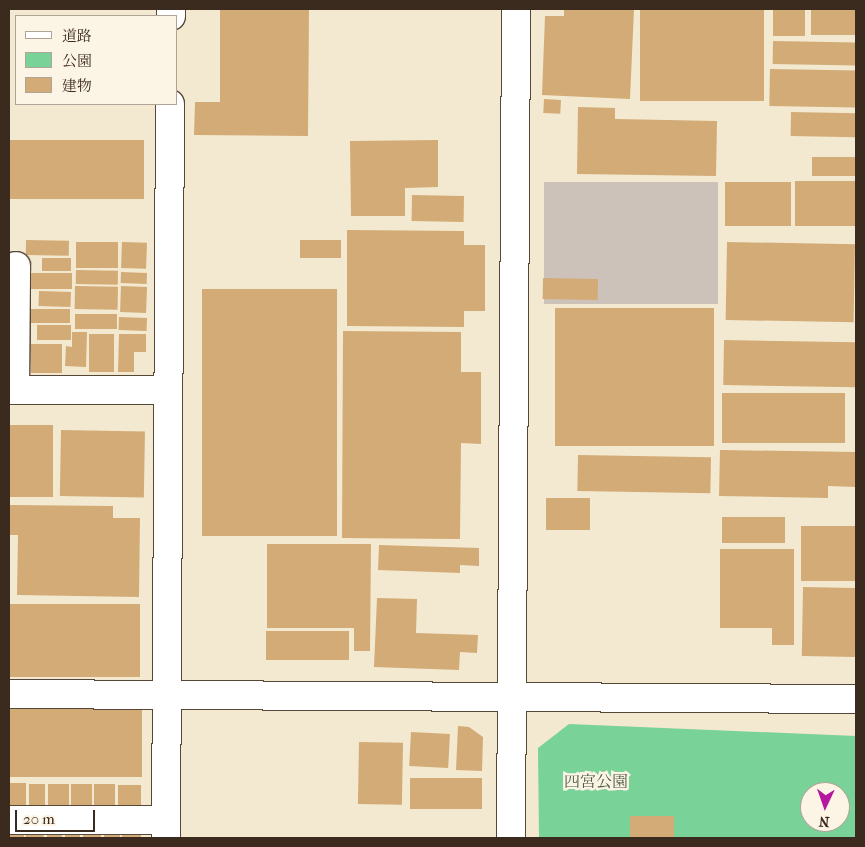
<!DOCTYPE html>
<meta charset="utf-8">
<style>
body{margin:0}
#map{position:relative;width:865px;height:847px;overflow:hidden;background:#f3e9d0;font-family:"IM FELL French Canon","Noto Serif JP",serif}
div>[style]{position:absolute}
.industrial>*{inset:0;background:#cdc2b9;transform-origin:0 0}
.green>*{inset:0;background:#79d298}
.building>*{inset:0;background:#d3ab76;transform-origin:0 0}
.roads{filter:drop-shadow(1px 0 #574739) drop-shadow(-1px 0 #574739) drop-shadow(0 1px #574739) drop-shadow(0 -1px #574739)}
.minor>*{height:28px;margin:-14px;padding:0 14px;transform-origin:14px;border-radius:14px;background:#fff}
span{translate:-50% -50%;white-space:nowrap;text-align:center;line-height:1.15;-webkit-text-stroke:5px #fcf5e5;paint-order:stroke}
.park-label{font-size:16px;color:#4e5c43}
.frame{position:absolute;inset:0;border:10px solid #3b2a1e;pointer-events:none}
.legend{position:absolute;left:15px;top:15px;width:162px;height:90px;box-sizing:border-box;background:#fcf5e5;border:1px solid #afa495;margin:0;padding:6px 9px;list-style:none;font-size:15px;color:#3b2a1e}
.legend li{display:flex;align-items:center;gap:10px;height:25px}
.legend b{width:25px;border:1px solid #afa495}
.north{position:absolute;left:800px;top:782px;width:50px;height:50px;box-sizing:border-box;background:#fcf5e5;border:1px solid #afa495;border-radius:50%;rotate:183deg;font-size:14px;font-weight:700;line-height:20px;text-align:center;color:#3b2a1e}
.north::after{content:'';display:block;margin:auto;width:18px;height:22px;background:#b5179e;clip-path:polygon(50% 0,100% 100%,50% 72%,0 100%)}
.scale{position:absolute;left:15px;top:810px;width:80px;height:22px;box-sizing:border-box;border:2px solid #3b2a1e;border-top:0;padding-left:6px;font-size:15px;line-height:18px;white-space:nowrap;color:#3b2a1e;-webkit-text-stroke:4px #fcf5e5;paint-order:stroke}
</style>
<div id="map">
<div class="industrial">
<div style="left:544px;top:182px;width:174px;height:122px"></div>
</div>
<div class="green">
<div style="clip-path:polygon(evenodd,569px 724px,856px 736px,856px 838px,539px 838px,538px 748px,569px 724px,810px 792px,840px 792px,840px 822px,810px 822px,810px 792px)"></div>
</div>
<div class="building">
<div style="clip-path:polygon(220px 9px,309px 9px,308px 136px,194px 135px,195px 102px,220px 102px)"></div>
<div style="clip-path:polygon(564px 9px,634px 9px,630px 99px,542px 95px,545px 16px,564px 16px)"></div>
<div style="left:640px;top:9px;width:124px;height:92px"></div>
<div style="left:773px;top:9px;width:32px;height:27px"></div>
<div style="left:811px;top:9px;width:45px;height:26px"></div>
<div style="left:773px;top:41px;width:83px;height:23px;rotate:1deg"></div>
<div style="left:770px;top:69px;width:86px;height:37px;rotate:1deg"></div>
<div style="left:544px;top:99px;width:17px;height:14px;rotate:3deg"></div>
<div style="clip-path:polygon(578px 107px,615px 108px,615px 119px,717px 121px,716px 176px,577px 174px)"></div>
<div style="left:791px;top:112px;width:65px;height:24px;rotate:1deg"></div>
<div style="left:9px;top:140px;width:135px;height:59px"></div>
<div style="clip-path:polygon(438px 140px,438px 187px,405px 188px,405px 216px,351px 216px,350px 141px)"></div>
<div style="left:812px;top:157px;width:44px;height:19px"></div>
<div style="left:795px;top:181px;width:61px;height:45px"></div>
<div style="left:725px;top:182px;width:66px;height:44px"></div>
<div style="left:412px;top:195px;width:52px;height:26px;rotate:1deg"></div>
<div style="clip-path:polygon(347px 230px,464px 231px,464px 245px,485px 245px,485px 311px,464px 311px,464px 327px,347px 326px)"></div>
<div style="left:26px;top:240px;width:43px;height:15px;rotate:1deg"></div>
<div style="left:300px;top:240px;width:41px;height:18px"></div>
<div style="left:76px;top:242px;width:42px;height:26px"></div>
<div style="left:122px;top:242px;width:25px;height:26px;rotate:2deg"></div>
<div style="left:727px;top:242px;width:128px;height:78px;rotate:1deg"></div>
<div style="left:42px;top:258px;width:29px;height:13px"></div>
<div style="left:76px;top:270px;width:42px;height:14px;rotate:1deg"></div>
<div style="left:121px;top:272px;width:26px;height:11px;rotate:2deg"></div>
<div style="left:31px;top:273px;width:41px;height:16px"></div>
<div style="left:543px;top:278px;width:55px;height:21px;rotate:1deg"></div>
<div style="left:75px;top:286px;width:43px;height:23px;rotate:1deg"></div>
<div style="left:121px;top:286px;width:26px;height:26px;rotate:2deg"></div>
<div style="left:202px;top:289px;width:135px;height:247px"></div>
<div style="left:39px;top:291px;width:32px;height:15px;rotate:2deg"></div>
<div style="left:555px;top:308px;width:159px;height:138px"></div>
<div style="left:26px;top:309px;width:44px;height:14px"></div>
<div style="left:75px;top:314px;width:42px;height:15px"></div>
<div style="left:119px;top:317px;width:28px;height:13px;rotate:2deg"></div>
<div style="left:37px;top:325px;width:34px;height:15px"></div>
<div style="clip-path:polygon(343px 331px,461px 332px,461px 372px,481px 372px,481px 444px,461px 443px,460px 539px,342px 538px)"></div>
<div style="clip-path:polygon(72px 332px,87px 332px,86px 367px,65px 366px,66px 346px,72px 347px)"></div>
<div style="left:89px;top:334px;width:25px;height:38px"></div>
<div style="clip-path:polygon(119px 334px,146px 334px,146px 352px,134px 352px,134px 372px,118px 372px)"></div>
<div style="left:724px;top:340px;width:132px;height:45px;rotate:1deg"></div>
<div style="left:31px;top:344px;width:31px;height:29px"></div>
<div style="left:722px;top:393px;width:123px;height:50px"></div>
<div style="left:9px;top:425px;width:44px;height:72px"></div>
<div style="left:61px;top:430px;width:84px;height:66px;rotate:1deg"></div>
<div style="clip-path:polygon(720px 450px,856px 452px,856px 487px,828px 486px,828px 498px,719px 496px)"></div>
<div style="left:578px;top:455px;width:133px;height:36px;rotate:1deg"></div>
<div style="left:546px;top:498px;width:44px;height:32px"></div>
<div style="clip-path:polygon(9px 505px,113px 506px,113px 518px,140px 518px,139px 597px,17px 595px,18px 535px,9px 535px)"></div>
<div style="left:722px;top:517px;width:63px;height:26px"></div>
<div style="left:801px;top:526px;width:55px;height:55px"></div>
<div style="clip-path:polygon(267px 544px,371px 544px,370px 651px,354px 651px,354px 628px,267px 628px)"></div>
<div style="clip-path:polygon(379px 545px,479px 548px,479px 566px,460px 565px,460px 573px,378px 570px)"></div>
<div style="clip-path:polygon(720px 549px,794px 549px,794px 645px,772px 645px,772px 628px,720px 628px)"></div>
<div style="left:803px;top:587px;width:53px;height:69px;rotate:1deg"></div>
<div style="clip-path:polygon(377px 598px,417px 599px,416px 633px,478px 635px,477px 653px,460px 652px,459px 670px,374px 667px)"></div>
<div style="left:9px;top:604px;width:131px;height:73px"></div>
<div style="left:266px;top:631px;width:83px;height:29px"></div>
<div style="left:9px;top:704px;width:133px;height:73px"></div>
<div style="clip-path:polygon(458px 726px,469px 727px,483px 737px,482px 771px,456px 770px)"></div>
<div style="left:411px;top:732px;width:39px;height:34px;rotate:3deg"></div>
<div style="left:359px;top:742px;width:44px;height:62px;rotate:1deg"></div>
<div style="left:410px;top:778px;width:72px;height:31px"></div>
<div style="left:9px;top:783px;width:17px;height:27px"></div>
<div style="left:29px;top:784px;width:16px;height:25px"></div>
<div style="left:48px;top:784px;width:21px;height:25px"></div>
<div style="left:71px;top:784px;width:21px;height:25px"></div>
<div style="left:115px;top:784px;width:25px;height:21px;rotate:90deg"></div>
<div style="left:118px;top:785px;width:23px;height:22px"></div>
<div style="left:630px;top:816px;width:44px;height:22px"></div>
<div style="left:9px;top:827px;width:15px;height:11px"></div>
<div style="left:26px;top:829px;width:18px;height:9px;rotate:3deg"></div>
<div style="left:104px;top:829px;width:16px;height:9px"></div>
<div style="left:122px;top:829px;width:19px;height:9px"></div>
<div style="left:47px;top:831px;width:15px;height:7px"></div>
<div style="left:65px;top:831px;width:15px;height:7px"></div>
<div style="clip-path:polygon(83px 833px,101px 834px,101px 838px,83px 838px)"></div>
</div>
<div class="roads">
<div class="minor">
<div style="left:171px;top:16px;width:7px;rotate:-90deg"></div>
<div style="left:9px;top:390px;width:159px"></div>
<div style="left:15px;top:390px;width:124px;rotate:-89.5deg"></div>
<div style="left:9px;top:694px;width:847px;rotate:0.34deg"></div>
<div style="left:9px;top:820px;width:157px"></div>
<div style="left:166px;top:838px;width:734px;rotate:-89.69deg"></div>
<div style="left:511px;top:838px;width:829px;rotate:-89.65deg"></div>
</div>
</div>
<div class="park-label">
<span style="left:596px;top:782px">四宮公園</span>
</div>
<div class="frame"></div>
<ul class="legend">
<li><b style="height:6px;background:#fff"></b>道路</li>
<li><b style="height:14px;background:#79d298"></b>公園</li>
<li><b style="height:14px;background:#d3ab76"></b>建物</li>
</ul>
<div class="north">N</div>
<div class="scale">20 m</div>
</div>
